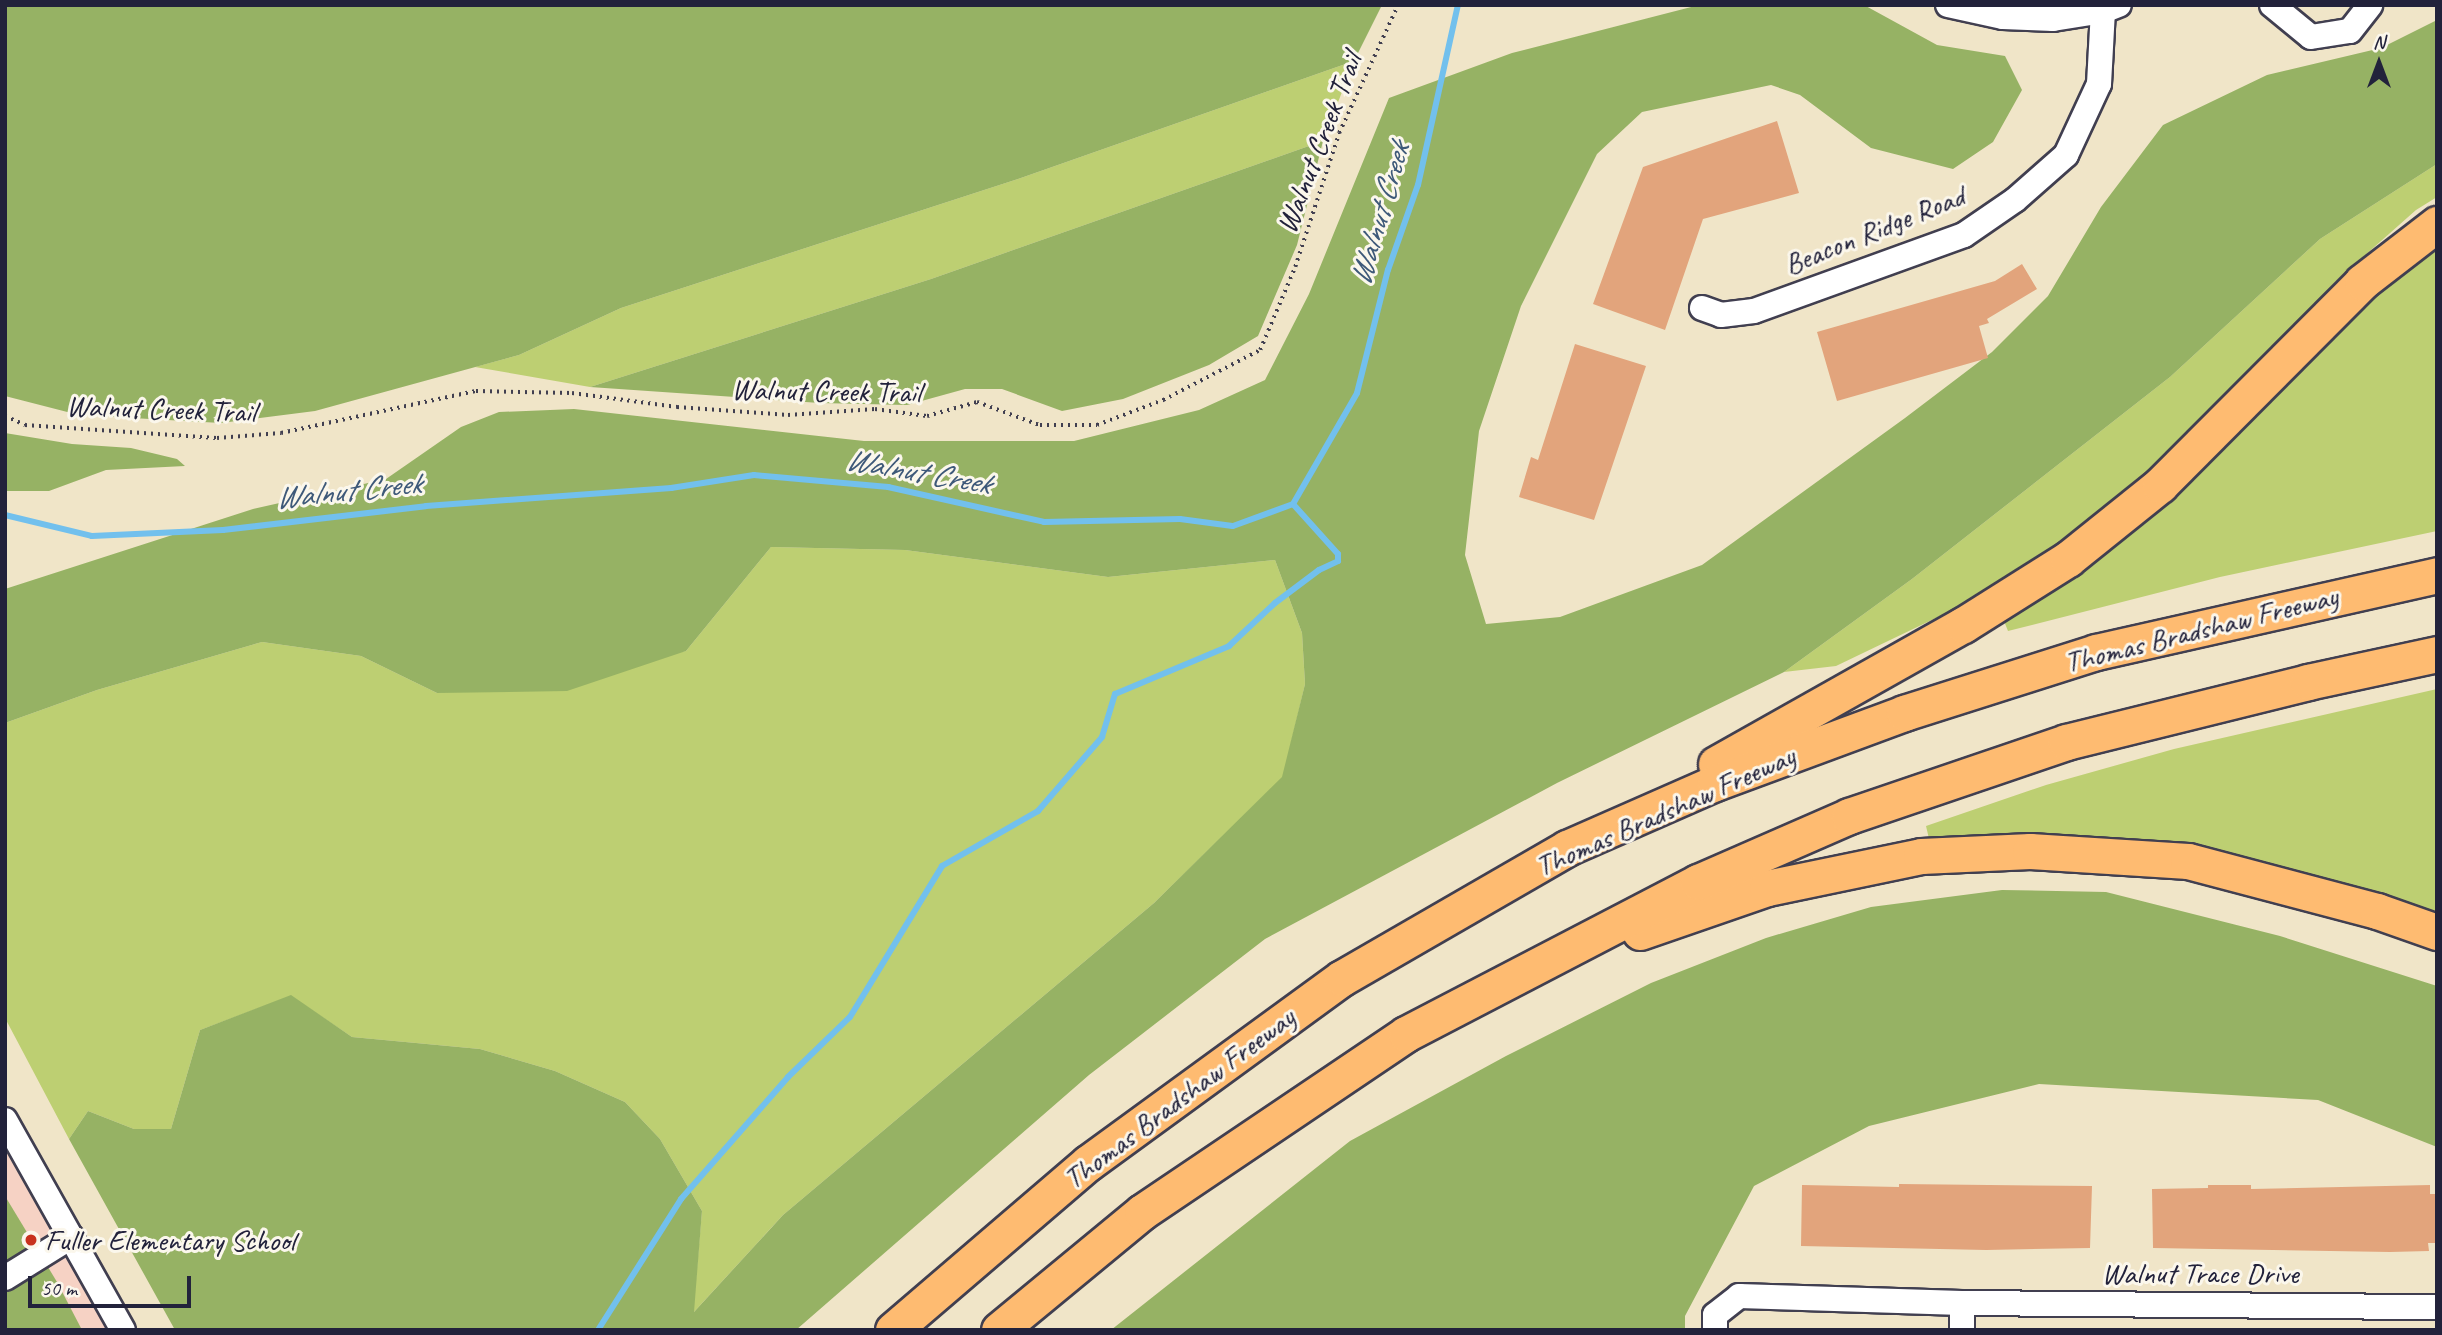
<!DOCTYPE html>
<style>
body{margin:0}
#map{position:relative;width:2442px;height:1335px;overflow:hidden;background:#f0e5c8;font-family:Caveat,sans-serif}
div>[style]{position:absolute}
.built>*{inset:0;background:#f6d2c4}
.green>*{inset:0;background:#bdcf72}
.forest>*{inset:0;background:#96b264}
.stream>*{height:6px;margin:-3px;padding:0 3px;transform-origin:3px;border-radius:3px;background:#72c0ed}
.building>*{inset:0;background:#e2a47c}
.path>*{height:3.5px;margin-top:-1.75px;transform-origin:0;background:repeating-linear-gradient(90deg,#413f50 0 2px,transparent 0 7px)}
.roads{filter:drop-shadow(2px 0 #413f50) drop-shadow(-2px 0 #413f50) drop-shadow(0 2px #413f50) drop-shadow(0 -2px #413f50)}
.minor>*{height:24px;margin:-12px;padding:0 12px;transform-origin:12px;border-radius:12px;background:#fff}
.highway>*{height:35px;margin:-17.5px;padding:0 17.5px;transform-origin:17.5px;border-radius:17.5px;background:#febb71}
.dots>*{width:19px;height:19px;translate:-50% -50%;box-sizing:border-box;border:4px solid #fbf7ec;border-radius:50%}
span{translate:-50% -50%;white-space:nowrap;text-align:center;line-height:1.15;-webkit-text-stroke:6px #fbf7ec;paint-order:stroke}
.street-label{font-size:30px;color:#22223b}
.poi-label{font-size:30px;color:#22223b}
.left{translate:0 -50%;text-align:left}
.water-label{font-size:32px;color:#3e5979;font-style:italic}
.frame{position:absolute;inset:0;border:7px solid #22223b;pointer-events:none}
.north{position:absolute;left:2344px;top:28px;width:70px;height:70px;-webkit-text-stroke:5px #fbf7ec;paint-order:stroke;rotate:0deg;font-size:19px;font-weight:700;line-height:28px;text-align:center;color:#22223b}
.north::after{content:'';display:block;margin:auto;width:24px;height:32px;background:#22223b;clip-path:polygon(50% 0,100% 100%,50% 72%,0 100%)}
.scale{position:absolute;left:28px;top:1276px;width:163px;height:32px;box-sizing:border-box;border:4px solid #22223b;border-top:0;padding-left:9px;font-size:21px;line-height:24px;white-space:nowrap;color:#22223b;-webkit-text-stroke:5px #fbf7ec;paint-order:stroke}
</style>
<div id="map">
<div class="built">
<div style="clip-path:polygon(5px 1150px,108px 1330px,5px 1330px)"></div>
</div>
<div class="green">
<div style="clip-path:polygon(1354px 61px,1323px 141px,931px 279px,590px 387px,475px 367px,519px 355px,621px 308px,1018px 179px)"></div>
<div style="clip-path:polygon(2437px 164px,2437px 197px,2416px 210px,2337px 280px,2236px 387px,2091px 525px,1988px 593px,1836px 666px,1784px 672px,1912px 579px,2170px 377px,2320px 239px)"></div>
<div style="clip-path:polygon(2437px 241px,2437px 531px,2220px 577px,2008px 631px,2002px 616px)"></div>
<div style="clip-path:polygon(771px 547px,905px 550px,1108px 577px,1275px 560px,1302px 633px,1305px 684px,1283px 777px,1154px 903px,783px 1215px,693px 1313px,702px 1211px,660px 1139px,625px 1102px,555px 1071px,480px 1049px,352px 1037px,291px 996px,200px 1030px,171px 1129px,134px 1129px,88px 1111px,69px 1139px,5px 1018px,5px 723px,97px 690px,262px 642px,361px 656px,437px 693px,686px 651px)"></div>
<div style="clip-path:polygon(2437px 689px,2437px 913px,2261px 862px,2157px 840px,2045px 836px,1930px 843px,1926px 826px,2046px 785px,2174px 749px)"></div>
</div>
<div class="forest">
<div style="clip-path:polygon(5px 5px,1382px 5px,1354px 61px,1018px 179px,621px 308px,519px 355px,315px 411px,221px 423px,79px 415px,5px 396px)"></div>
<div style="clip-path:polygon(1699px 5px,1864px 5px,1937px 45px,2005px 56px,2022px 90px,1993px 142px,1953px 169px,1871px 148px,1800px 95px,1771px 85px,1642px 112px,1597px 154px,1521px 306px,1479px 431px,1465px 555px,1486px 624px,1560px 617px,1702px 565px,1905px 418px,1992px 352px,2048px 296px,2101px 207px,2163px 125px,2267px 75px,2381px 48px,2437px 20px,2437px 164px,2320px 239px,2170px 377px,1912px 579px,1784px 672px,1557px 783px,1265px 939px,1089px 1075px,796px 1330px,175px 1330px,69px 1139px,88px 1111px,134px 1129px,171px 1129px,200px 1030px,291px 995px,352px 1037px,480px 1049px,555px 1071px,625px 1102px,660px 1139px,702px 1211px,694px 1312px,783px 1215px,1154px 903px,1282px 777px,1305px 684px,1302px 633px,1275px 560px,1108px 577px,905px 550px,771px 547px,686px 651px,567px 691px,437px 693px,361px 656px,262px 642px,97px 690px,5px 723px,5px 589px,253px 509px,386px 479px,461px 427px,499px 412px,574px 409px,864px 441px,1074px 441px,1199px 410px,1265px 380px,1309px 294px,1389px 98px,1512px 53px)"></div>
<div style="clip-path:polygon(1323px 141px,1297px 245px,1258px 336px,1209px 365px,1123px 399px,1062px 411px,1002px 389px,965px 389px,907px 405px,820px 403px,590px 387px,931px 279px)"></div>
<div style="clip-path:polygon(5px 433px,72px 444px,131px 448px,177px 459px,185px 466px,106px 470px,49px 491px,5px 491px)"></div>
<div style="clip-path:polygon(2002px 890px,2106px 892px,2280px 936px,2437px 986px,2437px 1147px,2318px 1100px,2039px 1084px,1869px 1126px,1754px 1186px,1685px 1316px,1685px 1330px,1111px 1330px,1350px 1141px,1506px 1056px,1651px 983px,1766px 938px,1871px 907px)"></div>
<div style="clip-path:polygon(5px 1196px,57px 1282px,82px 1330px,5px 1330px)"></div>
</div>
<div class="stream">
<div style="left:5px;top:515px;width:89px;rotate:13.6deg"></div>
<div style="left:92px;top:536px;width:131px;rotate:-2.6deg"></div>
<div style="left:223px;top:530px;width:204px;rotate:-6.7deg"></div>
<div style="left:426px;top:506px;width:246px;rotate:-4.2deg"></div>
<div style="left:671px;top:488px;width:84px;rotate:-8.9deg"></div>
<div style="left:754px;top:475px;width:135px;rotate:5.1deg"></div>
<div style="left:888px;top:487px;width:160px;rotate:12.6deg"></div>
<div style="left:1044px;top:522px;width:136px;rotate:-1.3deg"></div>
<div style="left:1180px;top:519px;width:53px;rotate:7.5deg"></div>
<div style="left:1233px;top:526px;width:64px;rotate:-20.1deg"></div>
<div style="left:1293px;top:504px;width:128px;rotate:-60deg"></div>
<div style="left:1357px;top:393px;width:127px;rotate:-75.9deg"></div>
<div style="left:1388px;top:270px;width:90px;rotate:-70.6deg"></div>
<div style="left:1418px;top:185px;width:184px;rotate:-77.5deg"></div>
<div style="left:598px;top:1330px;width:155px;rotate:-57.6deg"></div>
<div style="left:681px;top:1199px;width:162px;rotate:-48.7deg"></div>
<div style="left:788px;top:1077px;width:86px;rotate:-44.1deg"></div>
<div style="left:850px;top:1017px;width:177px;rotate:-58.6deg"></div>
<div style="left:942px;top:866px;width:111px;rotate:-29.8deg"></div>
<div style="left:1038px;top:811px;width:98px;rotate:-49.1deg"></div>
<div style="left:1102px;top:737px;width:45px;rotate:-73.2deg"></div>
<div style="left:1115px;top:694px;width:124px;rotate:-22.8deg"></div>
<div style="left:1229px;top:646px;width:63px;rotate:-43.1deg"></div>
<div style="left:1275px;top:603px;width:55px;rotate:-36.9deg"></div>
<div style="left:1319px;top:570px;width:21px;rotate:-25deg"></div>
<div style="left:1338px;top:561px;width:7px;rotate:-90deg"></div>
<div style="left:1338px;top:554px;width:67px;rotate:-132deg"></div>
</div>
<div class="building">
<div style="clip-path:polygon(1777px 121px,1799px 193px,1703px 219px,1665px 330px,1593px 304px,1643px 167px)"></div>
<div style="clip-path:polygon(2022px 264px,2037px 289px,1987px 319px,1989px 323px,1979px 326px,1988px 358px,1837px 401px,1817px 332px,1995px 281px)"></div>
<div style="clip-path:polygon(1575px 344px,1646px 366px,1594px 520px,1519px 497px,1531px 457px,1538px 460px)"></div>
<div style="clip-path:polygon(1899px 1184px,2092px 1186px,2090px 1248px,1986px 1250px,1801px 1246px,1802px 1185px,1899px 1187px)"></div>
<div style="clip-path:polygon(2208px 1185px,2251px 1185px,2251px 1189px,2430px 1185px,2430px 1194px,2437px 1194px,2437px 1243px,2428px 1243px,2429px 1251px,2390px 1252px,2153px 1248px,2152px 1189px,2208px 1188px)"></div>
</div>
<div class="path">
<div style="left:5px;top:416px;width:22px;rotate:24deg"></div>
<div style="left:25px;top:425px;width:192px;rotate:3.9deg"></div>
<div style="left:217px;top:438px;width:64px;rotate:-4.5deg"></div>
<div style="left:281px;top:433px;width:199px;rotate:-12.2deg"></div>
<div style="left:476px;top:391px;width:96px;rotate:1.2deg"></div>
<div style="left:572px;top:393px;width:106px;rotate:7.6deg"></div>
<div style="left:677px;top:407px;width:111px;rotate:4.1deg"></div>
<div style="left:788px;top:415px;width:87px;rotate:-3.9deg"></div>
<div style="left:875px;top:409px;width:52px;rotate:7.7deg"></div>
<div style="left:927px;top:416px;width:52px;rotate:-15.6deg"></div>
<div style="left:977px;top:402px;width:67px;rotate:20.1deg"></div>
<div style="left:1040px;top:425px;width:57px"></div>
<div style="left:1097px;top:425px;width:71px;rotate:-20.7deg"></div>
<div style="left:1163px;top:400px;width:109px;rotate:-27.3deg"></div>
<div style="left:1260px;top:350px;width:90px;rotate:-67.1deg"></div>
<div style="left:1295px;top:267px;width:141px;rotate:-71.8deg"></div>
<div style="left:1339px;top:133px;width:141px;rotate:-65.3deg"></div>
</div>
<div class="roads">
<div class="minor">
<div style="left:1948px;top:5px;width:56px;rotate:12.3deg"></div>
<div style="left:2003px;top:17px;width:50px;rotate:2.3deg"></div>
<div style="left:2053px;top:19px;width:51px;rotate:-9.1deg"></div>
<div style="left:2103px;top:11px;width:17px;rotate:-21deg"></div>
<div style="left:2272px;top:5px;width:50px;rotate:39.4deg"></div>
<div style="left:2311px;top:37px;width:39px;rotate:-9deg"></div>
<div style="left:2350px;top:31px;width:33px;rotate:-52deg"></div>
<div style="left:1702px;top:308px;width:20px;rotate:20deg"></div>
<div style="left:1721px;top:315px;width:33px;rotate:-7deg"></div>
<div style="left:1754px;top:311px;width:223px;rotate:-19.9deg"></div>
<div style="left:1964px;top:235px;width:62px;rotate:-34.5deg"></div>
<div style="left:2015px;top:200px;width:68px;rotate:-41.4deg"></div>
<div style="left:2066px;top:155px;width:78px;rotate:-65.1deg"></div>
<div style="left:2099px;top:84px;width:73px;rotate:-86.9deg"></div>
<div style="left:5px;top:1120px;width:241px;rotate:60.7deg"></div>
<div style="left:5px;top:1278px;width:78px;rotate:-31.8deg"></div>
<div style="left:1715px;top:1330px;width:15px;rotate:-90deg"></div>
<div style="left:1715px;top:1315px;width:31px;rotate:-38deg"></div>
<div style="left:1739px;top:1296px;width:223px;rotate:1.8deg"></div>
<div style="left:1962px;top:1303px;width:475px;rotate:0.5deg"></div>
<div style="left:1962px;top:1330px;width:27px;rotate:-90deg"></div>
</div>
<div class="highway">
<div style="left:1716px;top:764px;width:283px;rotate:-29.4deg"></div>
<div style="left:1963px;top:625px;width:124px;rotate:-32.2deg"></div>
<div style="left:2068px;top:559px;width:118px;rotate:-38.8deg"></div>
<div style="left:2160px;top:485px;width:286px;rotate:-45.1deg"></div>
<div style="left:2362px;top:282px;width:95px;rotate:-37.7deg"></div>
<div style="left:1640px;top:932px;width:134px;rotate:-19.1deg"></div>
<div style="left:1767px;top:888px;width:157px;rotate:-11.7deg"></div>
<div style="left:1921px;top:856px;width:109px;rotate:-2.6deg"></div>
<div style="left:2030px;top:851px;width:158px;rotate:3.6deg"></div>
<div style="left:2188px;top:861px;width:196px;rotate:14.8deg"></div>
<div style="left:2377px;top:911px;width:64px;rotate:19.3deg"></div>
<div style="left:893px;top:1330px;width:257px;rotate:-40.6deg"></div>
<div style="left:1088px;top:1163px;width:314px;rotate:-36.1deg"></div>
<div style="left:1342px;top:978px;width:260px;rotate:-30deg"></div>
<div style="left:1567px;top:848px;width:162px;rotate:-23.7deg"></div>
<div style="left:1715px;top:783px;width:202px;rotate:-20.3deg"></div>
<div style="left:1904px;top:713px;width:201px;rotate:-17.6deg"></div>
<div style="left:2096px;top:652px;width:350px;rotate:-12.7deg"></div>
<div style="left:999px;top:1330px;width:185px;rotate:-39.5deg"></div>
<div style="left:1142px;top:1212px;width:318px;rotate:-34deg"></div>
<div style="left:1406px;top:1034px;width:329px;rotate:-27.5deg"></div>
<div style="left:1698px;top:882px;width:165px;rotate:-23.6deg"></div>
<div style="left:1849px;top:816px;width:229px;rotate:-18.8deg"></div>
<div style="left:2066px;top:742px;width:249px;rotate:-13.9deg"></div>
<div style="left:2308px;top:682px;width:132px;rotate:-12.2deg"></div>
</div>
</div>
<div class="dots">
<div style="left:31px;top:1240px;background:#c8321e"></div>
</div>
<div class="street-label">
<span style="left:1319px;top:143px;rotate:-69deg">Walnut Creek Trail</span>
<span style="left:1874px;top:230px;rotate:-22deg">Beacon Ridge Road</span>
<span style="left:826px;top:391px;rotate:1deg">Walnut Creek Trail</span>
<span style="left:161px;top:409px;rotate:2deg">Walnut Creek Trail</span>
<span style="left:2201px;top:629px;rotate:-14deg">Thomas Bradshaw Freeway</span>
<span style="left:1665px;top:811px;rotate:-24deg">Thomas Bradshaw Freeway</span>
<span style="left:1179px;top:1098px;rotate:-37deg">Thomas Bradshaw Freeway</span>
<span style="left:2200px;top:1273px">Walnut Trace Drive</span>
</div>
<div class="poi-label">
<span class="left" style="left:45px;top:1240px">Fuller Elementary School</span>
</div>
<div class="water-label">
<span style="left:1380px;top:214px;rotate:-74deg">Walnut Creek</span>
<span style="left:918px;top:472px;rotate:10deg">Walnut Creek</span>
<span style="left:348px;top:491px;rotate:-6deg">Walnut Creek</span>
</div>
<div class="frame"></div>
<div class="north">N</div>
<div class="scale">50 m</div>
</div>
